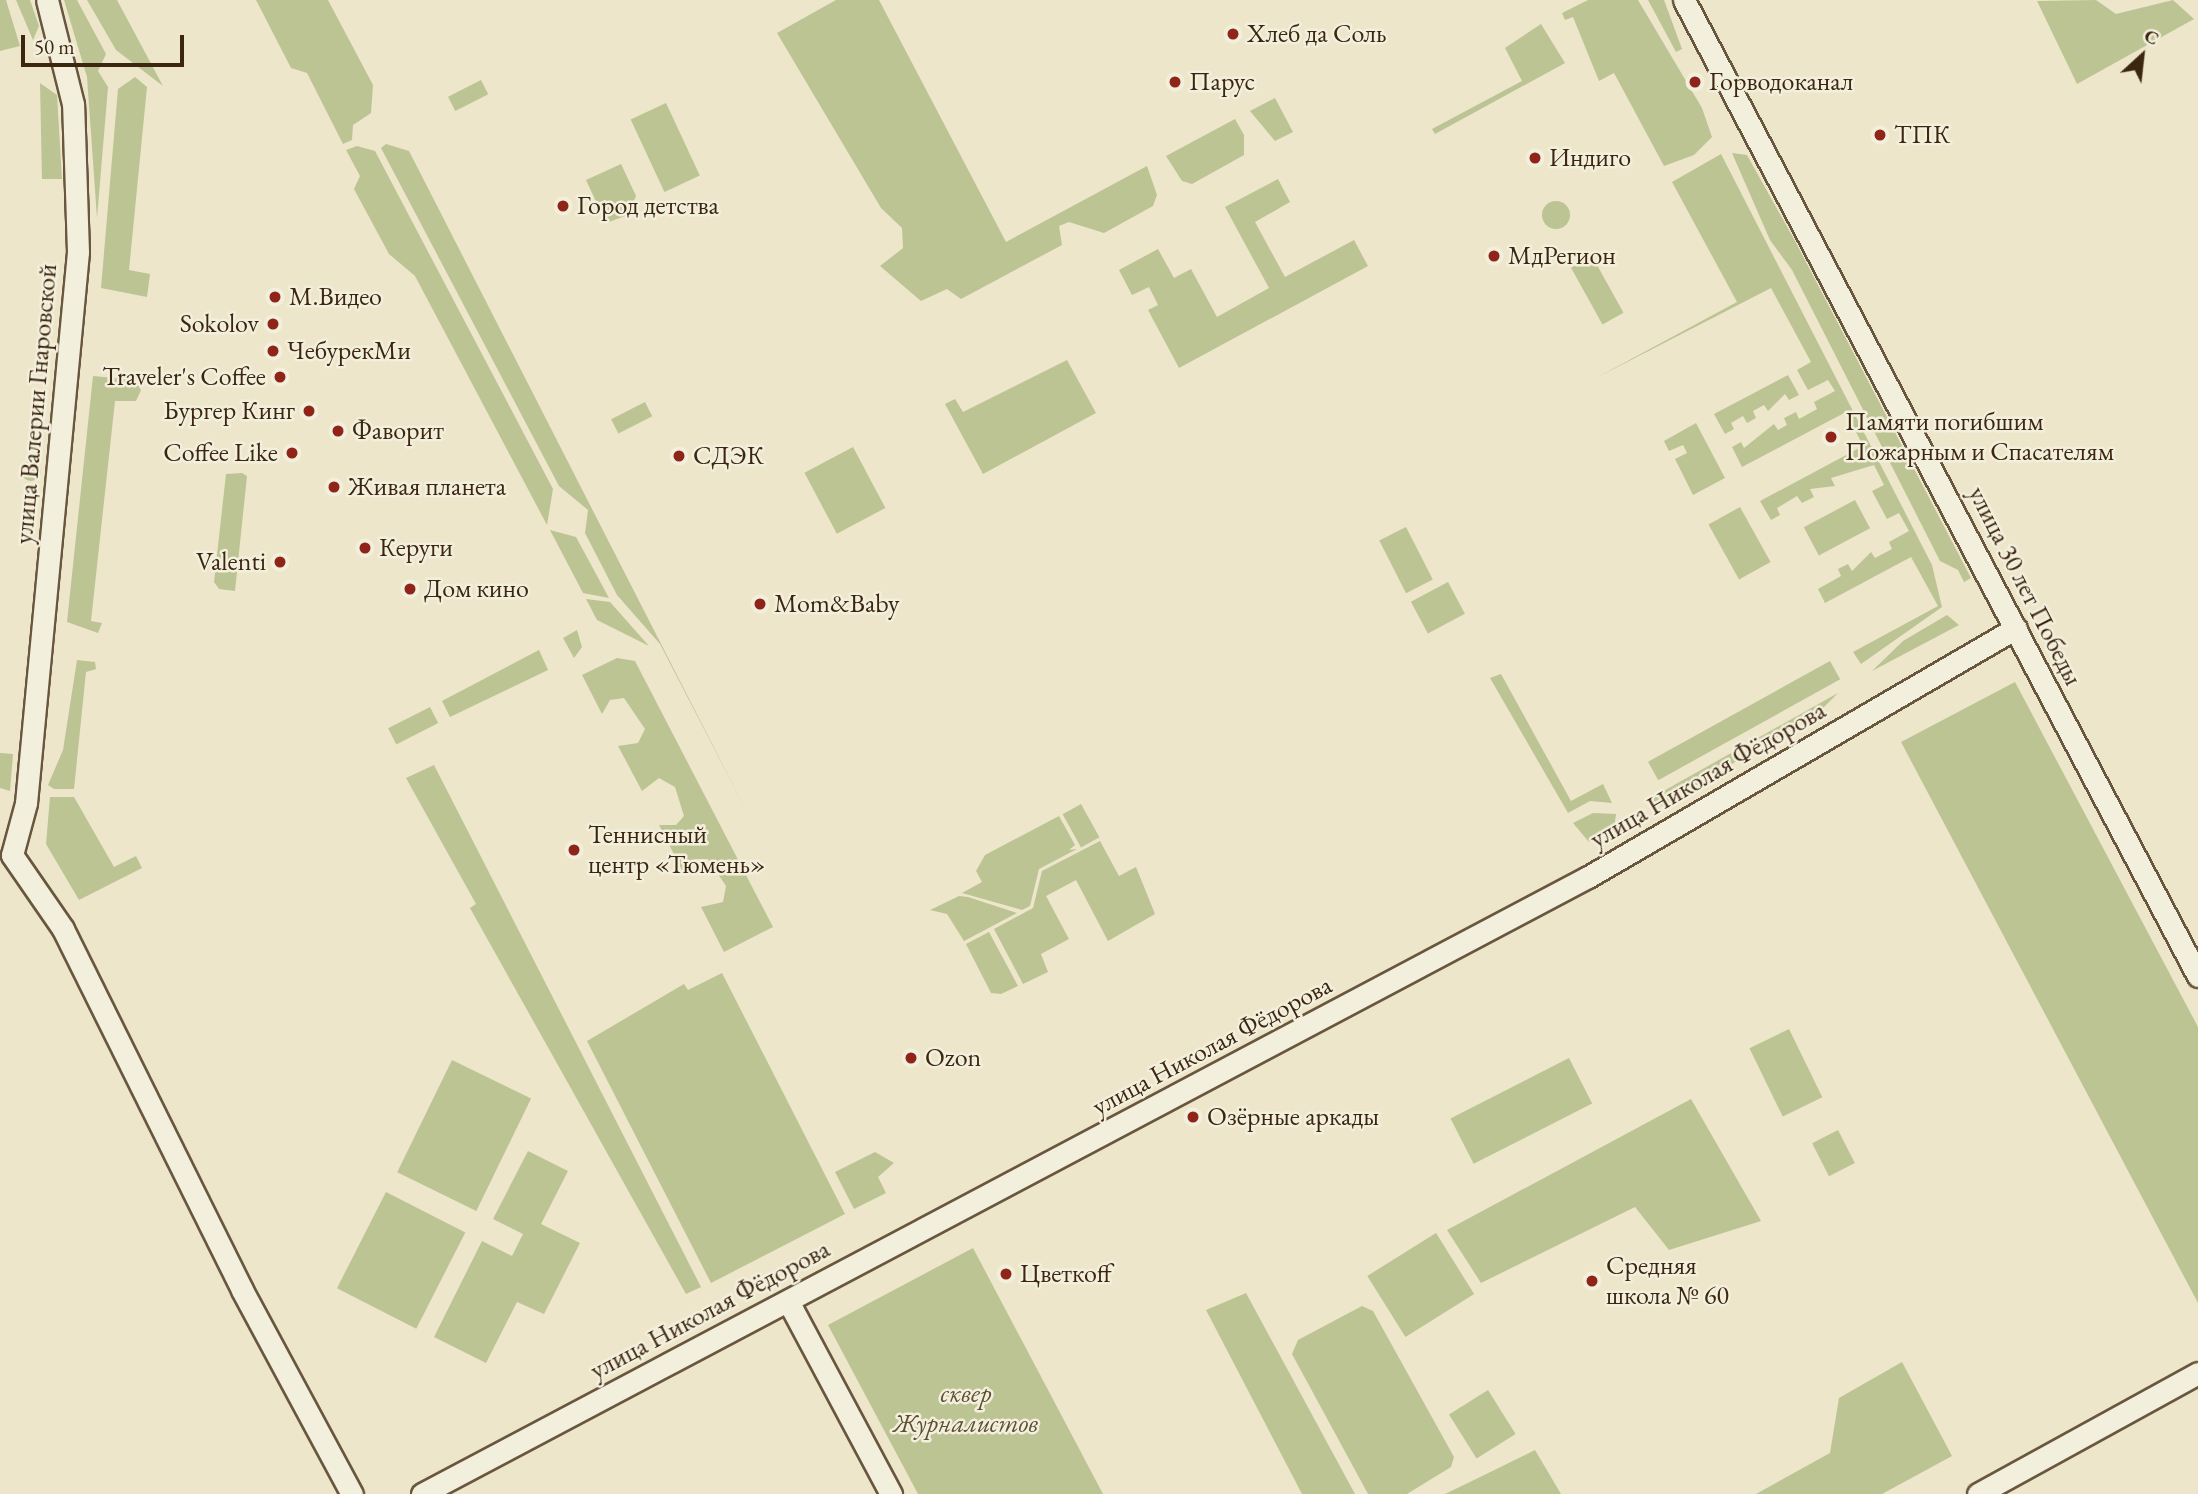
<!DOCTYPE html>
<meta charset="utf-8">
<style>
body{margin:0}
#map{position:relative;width:2198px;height:1494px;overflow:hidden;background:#ede6ca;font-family:"EB Garamond",serif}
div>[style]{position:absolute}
.green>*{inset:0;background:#bcc494;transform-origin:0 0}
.round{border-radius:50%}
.roads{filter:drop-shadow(2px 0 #69563e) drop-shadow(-2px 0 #69563e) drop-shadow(0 2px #69563e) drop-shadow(0 -2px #69563e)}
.minor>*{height:21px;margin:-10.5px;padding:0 10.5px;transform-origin:10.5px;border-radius:10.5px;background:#f3efdd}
.dots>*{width:19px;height:19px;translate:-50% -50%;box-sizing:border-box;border:4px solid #f3efdd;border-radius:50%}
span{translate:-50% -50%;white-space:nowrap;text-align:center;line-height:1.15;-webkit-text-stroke:5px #f3efdd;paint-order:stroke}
.poi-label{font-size:26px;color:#3d2610}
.left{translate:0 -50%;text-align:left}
.right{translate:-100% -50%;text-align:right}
.street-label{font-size:26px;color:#3d2610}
.park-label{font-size:26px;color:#5d4e31;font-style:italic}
.north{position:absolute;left:2107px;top:21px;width:70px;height:70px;-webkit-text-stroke:5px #f3efdd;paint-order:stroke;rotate:27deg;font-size:19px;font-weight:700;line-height:28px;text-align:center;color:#3d2610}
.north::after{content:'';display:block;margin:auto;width:24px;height:32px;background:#3d2610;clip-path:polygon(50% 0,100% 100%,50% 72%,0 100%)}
.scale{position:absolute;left:21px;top:35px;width:163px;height:32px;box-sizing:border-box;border:4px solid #3d2610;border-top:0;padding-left:9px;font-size:21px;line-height:24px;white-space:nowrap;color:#3d2610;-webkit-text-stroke:5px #f3efdd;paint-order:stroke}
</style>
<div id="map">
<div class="green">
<div style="clip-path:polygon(0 0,6px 0,20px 46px,0 51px)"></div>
<div style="clip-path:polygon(16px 0,30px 0,39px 26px,33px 40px)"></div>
<div style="clip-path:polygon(64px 0,77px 0,106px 54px,98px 71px,108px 87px,97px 218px,87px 77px)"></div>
<div style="clip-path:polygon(87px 0,117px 0,163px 86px,116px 50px)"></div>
<div style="clip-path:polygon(256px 0,328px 0,373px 85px,371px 113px,353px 125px,352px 140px,343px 144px,307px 73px,291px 68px)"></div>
<div style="clip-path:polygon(836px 0,879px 0,1006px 242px,1147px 166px,1157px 195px,1153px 206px,1104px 233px,1069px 222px,1059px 226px,1062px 245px,961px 299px,947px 289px,921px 301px,880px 266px,903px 248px,902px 228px,881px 208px,777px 33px)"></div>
<div style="clip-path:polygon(1588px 0,1638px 0,1702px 108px,1712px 137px,1694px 155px,1664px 166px,1614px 73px,1599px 81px,1573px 17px,1565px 20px,1562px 13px)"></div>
<div style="clip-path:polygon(1648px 0,1664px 0,1682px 49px,1676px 52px)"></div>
<div style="clip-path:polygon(2096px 0,2116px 14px,2173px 0,2194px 19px,2077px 84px,2037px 1px)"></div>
<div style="clip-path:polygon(1541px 24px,1565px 63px,1435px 134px,1432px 129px,1522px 81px,1505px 48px)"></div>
<div style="clip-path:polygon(135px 77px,147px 87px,129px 270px,150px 274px,147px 297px,101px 288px,118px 89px)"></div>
<div style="left:481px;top:80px;width:16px;height:37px;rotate:63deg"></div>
<div style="clip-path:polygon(40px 83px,57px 95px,62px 179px,42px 179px)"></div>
<div style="clip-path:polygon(1275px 98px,1293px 132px,1275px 141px,1250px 111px)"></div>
<div style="left:666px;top:103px;width:80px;height:39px;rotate:65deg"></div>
<div style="clip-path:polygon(1235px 119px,1244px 135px,1244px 155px,1192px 184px,1182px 181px,1166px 156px)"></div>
<div style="clip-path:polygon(386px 144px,409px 151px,748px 814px,660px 644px,617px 595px,585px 533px,588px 510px,559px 486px,381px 148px)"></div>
<div style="clip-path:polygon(357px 146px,375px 151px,553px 489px,547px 525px,415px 276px,389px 254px,354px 189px,360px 176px,346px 150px)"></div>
<div style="clip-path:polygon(1732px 153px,1747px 155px,1795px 241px,1971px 578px,1964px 582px,1958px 570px,1940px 561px,1792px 270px,1770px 240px)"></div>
<div style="clip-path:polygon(1721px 154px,1932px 565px,1942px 607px,1861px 664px,1853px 652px,1938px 606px,1911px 557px,1825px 603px,1818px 589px,1841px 576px,1838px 569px,1848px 564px,1852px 571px,1871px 552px,1875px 558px,1892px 549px,1889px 542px,1909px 531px,1899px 513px,1887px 519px,1872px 491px,1884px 485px,1874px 465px,1831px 478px,1835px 486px,1810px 489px,1814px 497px,1802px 503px,1797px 496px,1777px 508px,1780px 515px,1771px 520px,1760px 501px,1863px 446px,1846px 412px,1742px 467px,1732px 447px,1741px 442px,1744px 448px,1774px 424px,1778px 430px,1787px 425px,1784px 418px,1796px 412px,1799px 419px,1817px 409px,1814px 402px,1835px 391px,1828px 380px,1808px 390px,1797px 370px,1811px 362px,1771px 288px,1596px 378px,1737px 302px,1672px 182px)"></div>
<div style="clip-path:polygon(621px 164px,636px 196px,628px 215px,606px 223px,586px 180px)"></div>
<div style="clip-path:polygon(1278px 179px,1290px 202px,1255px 222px,1285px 277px,1354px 240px,1368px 266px,1179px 368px,1148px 310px,1158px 305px,1149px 287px,1132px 295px,1119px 270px,1158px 249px,1174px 278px,1191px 269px,1217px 317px,1269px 288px,1225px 207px)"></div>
<div class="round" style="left:1542px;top:201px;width:28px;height:28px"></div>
<div style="left:1592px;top:256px;width:65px;height:24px;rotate:61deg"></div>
<div style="clip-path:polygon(1067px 360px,1096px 413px,983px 474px,945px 404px,955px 399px,963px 412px)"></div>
<div style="clip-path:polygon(1788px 375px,1799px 395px,1789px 400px,1785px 394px,1768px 411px,1764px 405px,1753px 411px,1756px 418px,1747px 423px,1743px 416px,1731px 423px,1734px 429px,1725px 434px,1714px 414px)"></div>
<div style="clip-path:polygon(93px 376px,135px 380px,141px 390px,136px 401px,115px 401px,91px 621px,102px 623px,98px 633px,67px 622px)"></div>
<div style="left:645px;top:402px;width:16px;height:38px;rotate:63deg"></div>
<div style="clip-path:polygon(1696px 423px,1725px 478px,1693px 495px,1675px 459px,1687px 453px,1683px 445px,1669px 451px,1664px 441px)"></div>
<div style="left:853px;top:447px;width:69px;height:55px;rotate:62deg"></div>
<div class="round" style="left:21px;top:461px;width:20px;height:20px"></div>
<div style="clip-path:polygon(242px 473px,247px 476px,235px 591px,219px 589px,214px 582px,226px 474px)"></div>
<div style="left:1855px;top:500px;width:32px;height:58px;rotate:62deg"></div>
<div style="left:1740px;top:507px;width:63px;height:36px;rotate:61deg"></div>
<div style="left:1406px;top:527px;width:59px;height:30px;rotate:63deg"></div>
<div style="clip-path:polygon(550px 530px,576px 537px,609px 598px,583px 593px)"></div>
<div style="left:1448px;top:582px;width:36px;height:42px;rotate:62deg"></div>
<div style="clip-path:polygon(586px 599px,610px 602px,649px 646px,597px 620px)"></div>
<div style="clip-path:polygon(1947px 615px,1959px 625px,1872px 671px,1903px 641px)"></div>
<div style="clip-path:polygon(577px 630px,582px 647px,574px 658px,563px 638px)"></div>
<div style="clip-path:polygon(539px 650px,548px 670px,450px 717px,442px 701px)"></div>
<div style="clip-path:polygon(617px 658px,635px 661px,773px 927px,724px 952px,701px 907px,723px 902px,726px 886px,708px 859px,695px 859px,683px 872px,659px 825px,676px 825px,684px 816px,675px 787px,659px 778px,642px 791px,618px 746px,638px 743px,645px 729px,624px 698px,610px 700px,602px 714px,582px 675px)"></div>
<div style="clip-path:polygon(77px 660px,95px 662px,96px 669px,86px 672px,74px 789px,54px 789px,48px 785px,63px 750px)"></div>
<div style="left:1830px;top:661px;width:21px;height:208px;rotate:61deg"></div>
<div style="clip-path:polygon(1501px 674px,1571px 801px,1603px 784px,1612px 803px,1590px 801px,1568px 813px,1490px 678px)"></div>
<div style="clip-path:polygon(2015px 682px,2198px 1027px,2198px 1303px,1901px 742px)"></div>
<div style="clip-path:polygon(1838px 693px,1820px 711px,1662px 806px,1644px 802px)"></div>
<div style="left:430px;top:707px;width:18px;height:47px;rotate:63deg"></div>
<div style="clip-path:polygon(0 753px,13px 754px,10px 791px,0 788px)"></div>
<div style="clip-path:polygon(434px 765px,701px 1287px,686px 1294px,470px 908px,476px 904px,406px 778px)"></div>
<div style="clip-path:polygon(50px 797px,74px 797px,114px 867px,136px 856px,142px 868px,79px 900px,46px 844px)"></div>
<div style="left:1081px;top:804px;width:38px;height:21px;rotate:61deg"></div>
<div style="clip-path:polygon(1593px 813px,1616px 814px,1614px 829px,1589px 842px,1573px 823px)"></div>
<div style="clip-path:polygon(1059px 816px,1075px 845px,1069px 850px,1077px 849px,1039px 869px,1030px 906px,1022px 910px,962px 893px,982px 882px,976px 871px,985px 855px)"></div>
<div style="clip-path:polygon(1100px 841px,1119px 876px,1136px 867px,1155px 914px,1108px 941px,1076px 880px,1046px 896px,1069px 939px,1041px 954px,1048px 972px,1023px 984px,994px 929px,1033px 908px,1042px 871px)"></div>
<div style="clip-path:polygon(959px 896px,968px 897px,1017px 913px,964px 941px,947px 914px,930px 910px)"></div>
<div style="clip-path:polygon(989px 932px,1018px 986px,1001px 994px,991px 993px,966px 944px)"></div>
<div style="clip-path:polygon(722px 973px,845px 1214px,711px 1283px,587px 1041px,684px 984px,688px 990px)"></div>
<div style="left:1789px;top:1029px;width:76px;height:44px;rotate:64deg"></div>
<div style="left:1569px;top:1058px;width:51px;height:133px;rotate:63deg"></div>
<div style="left:452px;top:1060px;width:88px;height:125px;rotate:26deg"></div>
<div style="clip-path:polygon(1691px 1099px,1761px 1221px,1669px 1250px,1635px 1207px,1481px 1283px,1447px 1230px)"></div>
<div style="left:1838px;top:1130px;width:37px;height:29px;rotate:63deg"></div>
<div style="clip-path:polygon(528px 1151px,568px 1171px,541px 1224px,580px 1243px,544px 1314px,517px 1302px,486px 1363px,434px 1337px,482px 1241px,512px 1256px,523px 1234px,493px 1219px)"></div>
<div style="clip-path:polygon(875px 1152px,894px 1163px,878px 1177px,886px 1193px,854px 1209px,835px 1172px)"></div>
<div style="left:386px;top:1192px;width:89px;height:108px;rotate:27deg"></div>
<div style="left:1436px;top:1233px;width:72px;height:81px;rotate:58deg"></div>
<div style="clip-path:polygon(973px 1248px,1103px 1494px,918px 1494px,828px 1325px)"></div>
<div style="clip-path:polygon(1246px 1293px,1355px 1494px,1302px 1494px,1206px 1310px)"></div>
<div style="clip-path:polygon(1362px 1306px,1373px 1311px,1454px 1457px,1451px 1467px,1407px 1494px,1368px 1494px,1292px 1354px,1298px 1340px)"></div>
<div style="clip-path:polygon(1902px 1362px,1952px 1456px,1882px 1494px,1756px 1494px,1830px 1453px,1839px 1398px)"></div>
<div style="left:1488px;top:1390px;width:52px;height:46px;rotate:58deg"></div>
<div style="clip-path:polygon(1535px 1450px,1561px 1494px,1445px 1494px,1474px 1480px)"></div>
</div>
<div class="roads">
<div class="minor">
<div style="left:1684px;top:0;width:1103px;rotate:62.23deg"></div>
<div style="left:12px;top:855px;width:54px;rotate:-74.9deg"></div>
<div style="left:26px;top:803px;width:553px;rotate:-84.61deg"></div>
<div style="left:78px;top:252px;width:148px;rotate:-91.9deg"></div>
<div style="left:73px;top:104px;width:107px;rotate:-104deg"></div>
<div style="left:12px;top:855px;width:90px;rotate:55.4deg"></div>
<div style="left:63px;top:929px;width:403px;rotate:63.6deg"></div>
<div style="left:242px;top:1290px;width:232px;rotate:61.7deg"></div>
<div style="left:788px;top:1301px;width:219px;rotate:61.9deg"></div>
<div style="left:422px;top:1494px;width:1319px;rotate:-27.89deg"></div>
<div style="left:1588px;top:877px;width:495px;rotate:-30.2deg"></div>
<div style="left:1978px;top:1494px;width:251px;rotate:-28.8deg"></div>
</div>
</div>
<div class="dots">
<div style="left:1233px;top:34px;background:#8f2418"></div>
<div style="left:1175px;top:82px;background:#8f2418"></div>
<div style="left:1695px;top:82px;background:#8f2418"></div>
<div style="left:1880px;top:135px;background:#8f2418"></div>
<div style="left:1535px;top:158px;background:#8f2418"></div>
<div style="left:563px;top:206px;background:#8f2418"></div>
<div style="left:1494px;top:256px;background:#8f2418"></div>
<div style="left:275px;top:297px;background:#8f2418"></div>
<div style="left:273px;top:324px;background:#8f2418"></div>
<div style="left:273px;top:351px;background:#8f2418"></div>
<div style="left:280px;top:377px;background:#8f2418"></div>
<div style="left:309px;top:411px;background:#8f2418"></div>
<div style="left:338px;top:431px;background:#8f2418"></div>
<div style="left:1831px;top:437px;background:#8f2418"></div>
<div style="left:292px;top:453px;background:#8f2418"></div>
<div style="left:679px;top:456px;background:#8f2418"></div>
<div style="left:334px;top:487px;background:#8f2418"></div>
<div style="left:365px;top:548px;background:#8f2418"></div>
<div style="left:280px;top:562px;background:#8f2418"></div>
<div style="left:410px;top:589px;background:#8f2418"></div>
<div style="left:760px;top:604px;background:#8f2418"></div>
<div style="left:574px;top:850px;background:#8f2418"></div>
<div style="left:911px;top:1058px;background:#8f2418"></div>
<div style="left:1193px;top:1117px;background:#8f2418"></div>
<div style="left:1006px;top:1274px;background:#8f2418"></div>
<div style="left:1592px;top:1281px;background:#8f2418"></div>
</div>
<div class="poi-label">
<span class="left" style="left:1247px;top:34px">Хлеб да Соль</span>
<span class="left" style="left:1189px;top:82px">Парус</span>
<span class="left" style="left:1709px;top:82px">Горводоканал</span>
<span class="left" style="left:1894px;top:135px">ТПК</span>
<span class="left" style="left:1549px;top:158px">Индиго</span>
<span class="left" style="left:577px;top:206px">Город детства</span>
<span class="left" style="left:1508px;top:256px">МдРегион</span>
<span class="left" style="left:289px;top:297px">М.Видео</span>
<span class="right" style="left:259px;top:324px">Sokolov</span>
<span class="left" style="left:287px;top:351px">ЧебурекМи</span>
<span class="right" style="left:266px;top:377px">Traveler's Coffee</span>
<span class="right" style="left:295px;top:411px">Бургер Кинг</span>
<span class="left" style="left:1845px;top:437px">Памяти погибшим<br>Пожарным и Спасателям</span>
<span class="left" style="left:352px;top:431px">Фаворит</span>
<span class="right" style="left:278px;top:453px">Coffee Like</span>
<span class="left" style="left:693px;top:456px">СДЭК</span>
<span class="left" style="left:348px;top:487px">Живая планета</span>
<span class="left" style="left:379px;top:548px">Керуги</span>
<span class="right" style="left:266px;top:562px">Valenti</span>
<span class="left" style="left:424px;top:589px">Дом кино</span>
<span class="left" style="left:774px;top:604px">Mom&amp;Baby</span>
<span class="left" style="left:588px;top:850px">Теннисный<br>центр «Тюмень»</span>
<span class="left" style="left:925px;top:1058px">Ozon</span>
<span class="left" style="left:1207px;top:1117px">Озёрные аркады</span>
<span class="left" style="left:1606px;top:1281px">Средняя<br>школа № 60</span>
<span class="left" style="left:1020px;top:1274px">Цветкоff</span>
</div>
<div class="street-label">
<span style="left:36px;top:404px;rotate:-85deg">улица Валерии Гнаровской</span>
<span style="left:2025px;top:586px;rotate:63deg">улица 30 лет Победы</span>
<span style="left:1708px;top:775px;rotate:-30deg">улица Николая Фёдорова</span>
<span style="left:1212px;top:1046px;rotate:-28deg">улица Николая Фёдорова</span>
<span style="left:710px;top:1310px;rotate:-28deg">улица Николая Фёдорова</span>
</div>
<div class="park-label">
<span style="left:966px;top:1409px">сквер<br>Журналистов</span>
</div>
<div class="north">С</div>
<div class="scale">50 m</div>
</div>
